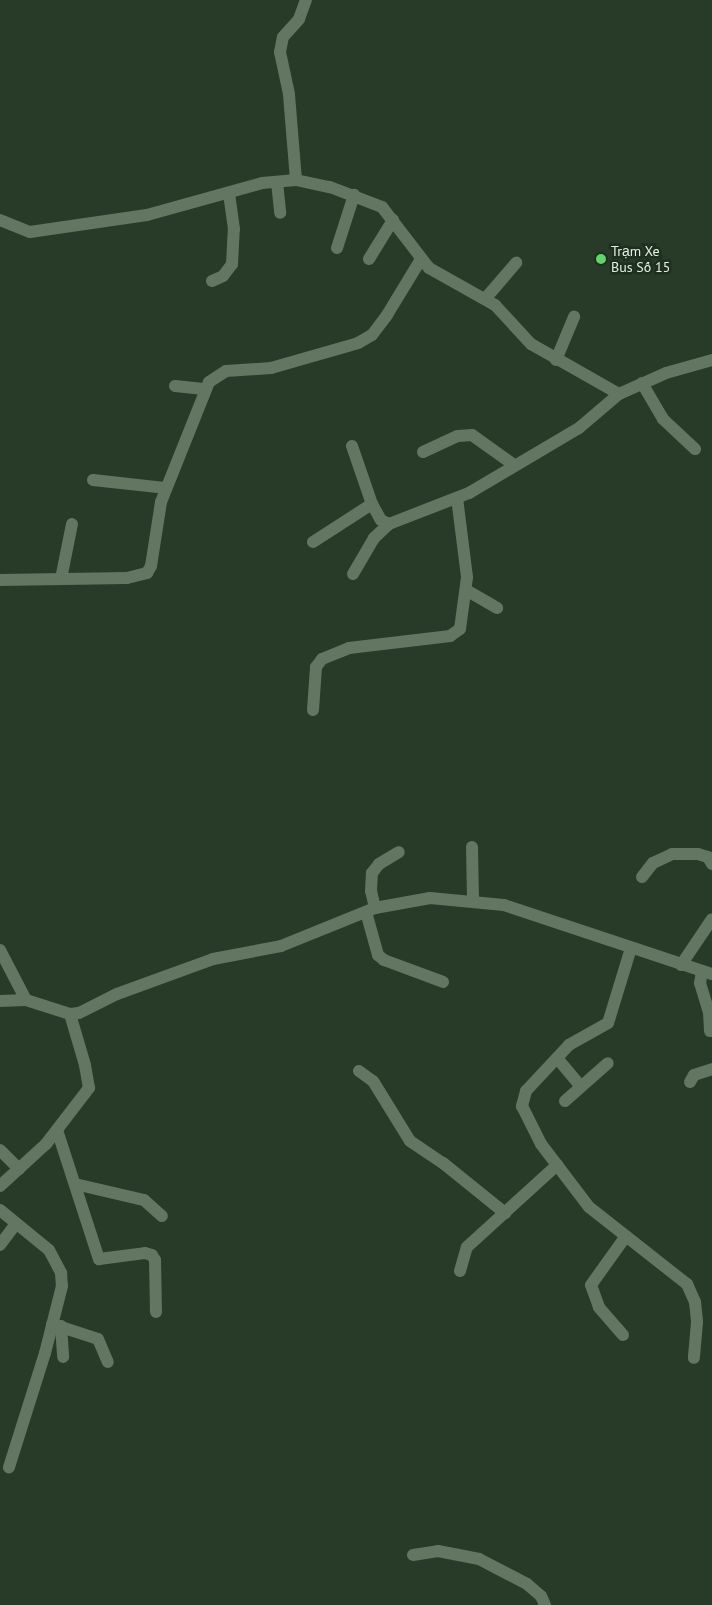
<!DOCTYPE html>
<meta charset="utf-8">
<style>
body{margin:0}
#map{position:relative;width:712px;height:1605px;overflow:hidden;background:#283a28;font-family:"PT Sans",sans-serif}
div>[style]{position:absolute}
.minor>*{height:12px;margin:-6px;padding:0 6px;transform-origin:6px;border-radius:6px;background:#627662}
.dots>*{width:14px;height:14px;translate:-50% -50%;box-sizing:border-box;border:2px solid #1e2f1f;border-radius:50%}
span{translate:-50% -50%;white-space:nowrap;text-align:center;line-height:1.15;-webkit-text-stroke:5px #1e2f1f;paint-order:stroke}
.poi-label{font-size:14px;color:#e5f0e5}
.left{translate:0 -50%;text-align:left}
</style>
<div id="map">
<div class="minor">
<div style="left:296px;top:180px;width:86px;rotate:-94.7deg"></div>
<div style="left:289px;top:94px;width:43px;rotate:-102.1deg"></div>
<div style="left:280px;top:52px;width:15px;rotate:-79deg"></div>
<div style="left:283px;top:37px;width:24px;rotate:-48deg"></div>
<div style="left:299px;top:19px;width:20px;rotate:-70deg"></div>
<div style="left:277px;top:182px;width:31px;rotate:84deg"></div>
<div style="left:0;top:220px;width:32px;rotate:22deg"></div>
<div style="left:30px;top:232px;width:118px;rotate:-8.3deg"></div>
<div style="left:147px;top:215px;width:119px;rotate:-15.5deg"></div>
<div style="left:262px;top:183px;width:34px;rotate:-5deg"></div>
<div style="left:296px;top:180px;width:35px;rotate:12deg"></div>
<div style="left:330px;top:187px;width:56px;rotate:21deg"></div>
<div style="left:382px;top:207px;width:77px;rotate:52.4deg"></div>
<div style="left:429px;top:268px;width:76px;rotate:29.3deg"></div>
<div style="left:495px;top:305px;width:53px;rotate:47.3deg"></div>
<div style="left:531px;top:344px;width:101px;rotate:29.6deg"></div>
<div style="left:337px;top:248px;width:56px;rotate:-72.2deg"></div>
<div style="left:369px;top:259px;width:46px;rotate:-58.4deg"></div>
<div style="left:212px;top:281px;width:12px;rotate:-24deg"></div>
<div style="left:223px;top:276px;width:15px;rotate:-53deg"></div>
<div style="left:232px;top:264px;width:35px;rotate:-87deg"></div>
<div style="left:234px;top:229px;width:35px;rotate:-98deg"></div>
<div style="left:485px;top:299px;width:48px;rotate:-49.3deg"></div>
<div style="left:556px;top:360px;width:47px;rotate:-67.3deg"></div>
<div style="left:642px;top:383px;width:42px;rotate:59.7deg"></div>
<div style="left:663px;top:419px;width:44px;rotate:43.2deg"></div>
<div style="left:175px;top:386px;width:31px;rotate:6deg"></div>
<div style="left:352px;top:446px;width:61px;rotate:71deg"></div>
<div style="left:372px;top:504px;width:18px;rotate:61deg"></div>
<div style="left:381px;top:520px;width:9px;rotate:27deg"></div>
<div style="left:389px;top:524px;width:86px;rotate:-21.2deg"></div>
<div style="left:469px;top:493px;width:128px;rotate:-30.6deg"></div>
<div style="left:579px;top:428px;width:52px;rotate:-40.4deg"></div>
<div style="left:619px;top:394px;width:51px;rotate:-24.1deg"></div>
<div style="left:666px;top:373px;width:48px;rotate:-15.8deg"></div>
<div style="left:423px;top:452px;width:38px;rotate:-25deg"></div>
<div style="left:458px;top:436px;width:14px;rotate:-4deg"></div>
<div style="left:472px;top:435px;width:52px;rotate:35.5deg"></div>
<div style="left:93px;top:480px;width:72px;rotate:6.3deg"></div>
<div style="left:313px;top:542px;width:70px;rotate:-32.8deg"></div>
<div style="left:353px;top:574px;width:42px;rotate:-59.7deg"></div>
<div style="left:374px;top:538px;width:21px;rotate:-43deg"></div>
<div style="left:61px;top:579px;width:56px;rotate:-78.7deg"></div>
<div style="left:0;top:580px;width:127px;rotate:-0.9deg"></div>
<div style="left:127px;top:578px;width:21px;rotate:-14deg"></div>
<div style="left:147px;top:573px;width:8px;rotate:-60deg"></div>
<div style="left:151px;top:566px;width:65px;rotate:-81.1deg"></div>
<div style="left:161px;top:502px;width:129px;rotate:-68.2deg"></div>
<div style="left:209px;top:382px;width:20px;rotate:-33deg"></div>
<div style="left:226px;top:371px;width:45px;rotate:-3.8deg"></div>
<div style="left:271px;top:368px;width:91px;rotate:-16deg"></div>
<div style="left:358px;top:343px;width:16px;rotate:-30deg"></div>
<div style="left:372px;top:335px;width:25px;rotate:-53deg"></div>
<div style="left:387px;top:315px;width:66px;rotate:-58.7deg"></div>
<div style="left:466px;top:590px;width:36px;rotate:30deg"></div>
<div style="left:313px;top:710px;width:43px;rotate:-86deg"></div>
<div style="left:316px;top:667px;width:10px;rotate:-53deg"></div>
<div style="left:322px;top:659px;width:29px;rotate:-22deg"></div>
<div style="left:349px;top:648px;width:102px;rotate:-6.8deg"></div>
<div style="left:450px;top:636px;width:12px;rotate:-35deg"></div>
<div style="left:460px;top:629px;width:52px;rotate:-82.3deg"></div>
<div style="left:467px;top:577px;width:80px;rotate:-97.2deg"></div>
<div style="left:472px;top:847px;width:53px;rotate:88.9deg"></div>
<div style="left:642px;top:877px;width:18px;rotate:-52deg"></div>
<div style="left:653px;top:863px;width:21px;rotate:-25deg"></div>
<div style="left:672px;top:854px;width:26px"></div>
<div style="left:698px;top:854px;width:10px;rotate:17deg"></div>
<div style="left:708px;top:857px;width:8px;rotate:60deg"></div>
<div style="left:375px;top:908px;width:17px;rotate:-103deg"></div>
<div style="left:371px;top:891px;width:18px;rotate:-87deg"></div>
<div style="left:372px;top:873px;width:11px;rotate:-52deg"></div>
<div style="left:379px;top:864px;width:23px;rotate:-31deg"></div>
<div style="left:366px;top:912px;width:45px;rotate:74.4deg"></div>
<div style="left:378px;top:955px;width:8px;rotate:40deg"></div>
<div style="left:384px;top:960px;width:63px;rotate:20.4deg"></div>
<div style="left:631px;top:948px;width:78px;rotate:107deg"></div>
<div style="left:608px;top:1023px;width:45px;rotate:150.6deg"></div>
<div style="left:569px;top:1045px;width:63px;rotate:133.1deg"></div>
<div style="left:526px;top:1091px;width:16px;rotate:105deg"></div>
<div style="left:522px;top:1106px;width:42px;rotate:63.4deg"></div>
<div style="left:541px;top:1144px;width:79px;rotate:52.7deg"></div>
<div style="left:589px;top:1207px;width:125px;rotate:38.2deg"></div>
<div style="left:687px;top:1284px;width:20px;rotate:66deg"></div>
<div style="left:695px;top:1302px;width:20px;rotate:84deg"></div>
<div style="left:697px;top:1322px;width:36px;rotate:95deg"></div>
<div style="left:0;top:950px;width:56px;rotate:62.5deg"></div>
<div style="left:681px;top:965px;width:55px;rotate:-56deg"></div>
<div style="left:702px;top:971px;width:12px;rotate:99deg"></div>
<div style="left:700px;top:983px;width:30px;rotate:73deg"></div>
<div style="left:709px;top:1012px;width:19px;rotate:87deg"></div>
<div style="left:0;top:1001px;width:26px;rotate:-2deg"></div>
<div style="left:26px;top:1000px;width:46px;rotate:17.7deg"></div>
<div style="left:70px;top:1014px;width:9px;rotate:-6deg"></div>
<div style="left:79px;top:1013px;width:42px;rotate:-26.6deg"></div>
<div style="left:117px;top:994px;width:102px;rotate:-20deg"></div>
<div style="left:213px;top:959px;width:69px;rotate:-10.8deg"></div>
<div style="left:281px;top:946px;width:101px;rotate:-22deg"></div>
<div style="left:375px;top:908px;width:56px;rotate:-10.3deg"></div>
<div style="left:430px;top:898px;width:74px;rotate:5.4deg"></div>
<div style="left:504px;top:905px;width:219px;rotate:18.4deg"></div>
<div style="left:557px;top:1058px;width:35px;rotate:50deg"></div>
<div style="left:359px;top:1071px;width:17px;rotate:36deg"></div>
<div style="left:373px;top:1081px;width:70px;rotate:58.3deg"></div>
<div style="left:410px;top:1141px;width:40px;rotate:34deg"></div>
<div style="left:443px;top:1163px;width:80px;rotate:38.9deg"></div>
<div style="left:690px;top:1082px;width:8px;rotate:-60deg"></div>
<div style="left:694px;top:1075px;width:19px;rotate:-18deg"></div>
<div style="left:565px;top:1101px;width:57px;rotate:-41.5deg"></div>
<div style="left:57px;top:1130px;width:136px;rotate:72deg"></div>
<div style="left:99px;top:1259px;width:46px;rotate:-7.4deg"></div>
<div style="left:145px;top:1253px;width:7px;rotate:16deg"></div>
<div style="left:152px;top:1255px;width:6px;rotate:59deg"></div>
<div style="left:155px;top:1260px;width:52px;rotate:88.9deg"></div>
<div style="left:0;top:1150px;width:27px;rotate:45deg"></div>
<div style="left:75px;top:1184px;width:71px;rotate:13.1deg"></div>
<div style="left:144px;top:1200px;width:24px;rotate:42deg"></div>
<div style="left:0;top:1186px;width:62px;rotate:-42.4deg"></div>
<div style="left:46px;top:1144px;width:71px;rotate:-52.5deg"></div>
<div style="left:89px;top:1088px;width:23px;rotate:-100deg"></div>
<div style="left:85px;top:1065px;width:53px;rotate:-106.4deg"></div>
<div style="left:0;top:1210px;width:63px;rotate:39.2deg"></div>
<div style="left:49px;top:1250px;width:26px;rotate:62deg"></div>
<div style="left:61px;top:1273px;width:13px;rotate:86deg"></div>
<div style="left:62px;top:1286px;width:69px;rotate:104.2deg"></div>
<div style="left:45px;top:1353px;width:120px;rotate:107.5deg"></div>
<div style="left:0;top:1245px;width:26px;rotate:-53deg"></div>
<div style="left:460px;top:1271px;width:25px;rotate:-74deg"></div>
<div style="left:467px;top:1247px;width:122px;rotate:-42.3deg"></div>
<div style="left:52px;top:1324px;width:48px;rotate:18.1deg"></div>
<div style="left:98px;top:1339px;width:25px;rotate:67deg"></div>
<div style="left:61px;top:1326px;width:31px;rotate:86deg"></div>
<div style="left:623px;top:1335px;width:37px;rotate:-131deg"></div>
<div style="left:599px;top:1307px;width:23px;rotate:-110deg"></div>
<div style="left:591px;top:1285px;width:60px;rotate:-54.5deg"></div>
<div style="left:413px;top:1555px;width:25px;rotate:-9deg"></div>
<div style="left:438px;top:1551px;width:42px;rotate:11deg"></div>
<div style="left:479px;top:1559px;width:54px;rotate:27.5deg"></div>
<div style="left:527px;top:1584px;width:18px;rotate:41deg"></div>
<div style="left:541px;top:1596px;width:10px;rotate:66deg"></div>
</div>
<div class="dots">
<div style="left:601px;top:259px;background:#61d46a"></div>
</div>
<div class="poi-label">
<span class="left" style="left:611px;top:259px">Trạm Xe<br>Bus Số 15</span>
</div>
</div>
